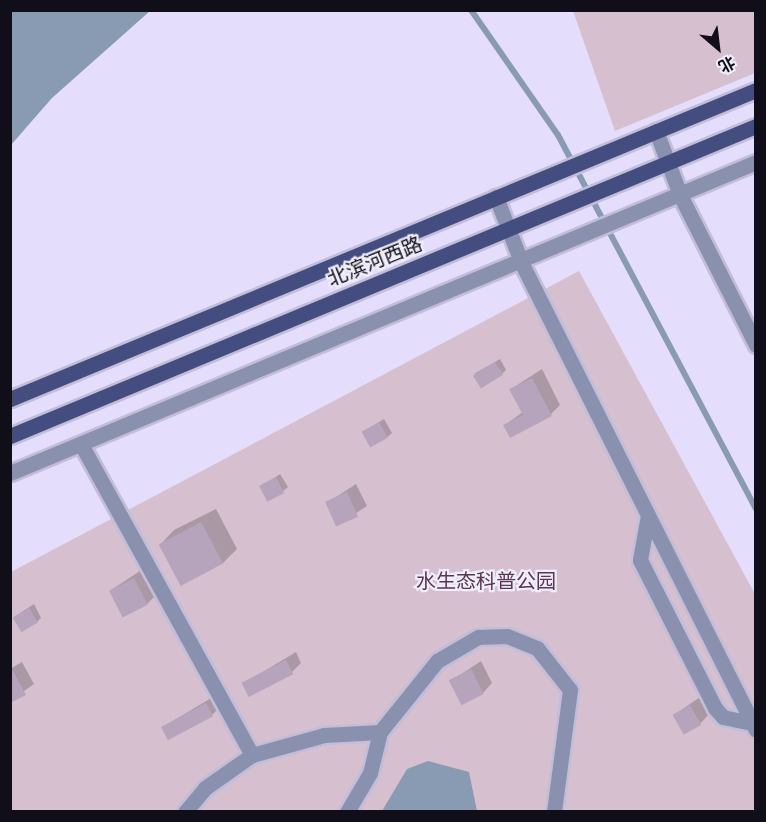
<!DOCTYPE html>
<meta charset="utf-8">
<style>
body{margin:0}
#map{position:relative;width:766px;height:822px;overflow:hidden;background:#e4defc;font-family:Poppins,"Noto Sans SC",sans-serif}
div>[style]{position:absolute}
.green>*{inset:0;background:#d6bfcf}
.water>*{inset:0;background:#899bb2}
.shadow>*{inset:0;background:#0003}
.stream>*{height:6px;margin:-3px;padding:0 3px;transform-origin:3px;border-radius:3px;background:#899bb2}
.building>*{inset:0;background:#b6a4bd;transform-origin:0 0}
.roads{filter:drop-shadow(2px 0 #c2bdd8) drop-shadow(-2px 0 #c2bdd8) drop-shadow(0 2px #c2bdd8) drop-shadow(0 -2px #c2bdd8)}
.minor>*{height:15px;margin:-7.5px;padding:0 7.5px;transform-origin:7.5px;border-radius:7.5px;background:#8a91af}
.major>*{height:15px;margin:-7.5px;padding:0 7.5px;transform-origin:7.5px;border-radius:7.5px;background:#444d80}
span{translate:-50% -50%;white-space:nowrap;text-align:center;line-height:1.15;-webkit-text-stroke:4.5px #f0eefa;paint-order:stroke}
.street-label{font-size:20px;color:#100e18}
.park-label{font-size:20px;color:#5b3553}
.frame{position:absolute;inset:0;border:12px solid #100e18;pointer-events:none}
.north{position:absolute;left:688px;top:18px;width:60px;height:60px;-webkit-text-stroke:4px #f0eefa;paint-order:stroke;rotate:152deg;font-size:16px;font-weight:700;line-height:24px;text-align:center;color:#100e18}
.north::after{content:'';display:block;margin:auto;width:21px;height:27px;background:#100e18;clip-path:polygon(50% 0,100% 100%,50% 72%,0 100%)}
</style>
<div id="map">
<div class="green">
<div style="clip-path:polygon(573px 11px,755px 11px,755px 73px,615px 131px)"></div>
<div style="clip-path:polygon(579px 271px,755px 594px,755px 811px,11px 812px,11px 572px)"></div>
</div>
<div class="water">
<div style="clip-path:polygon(11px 10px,150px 10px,150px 11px,52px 98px,11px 145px)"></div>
<div style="clip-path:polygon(428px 761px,469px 772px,477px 811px,382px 811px,407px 769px)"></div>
</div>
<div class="shadow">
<div style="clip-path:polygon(500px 359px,506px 370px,502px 374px,474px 374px)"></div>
<div style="clip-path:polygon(542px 369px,560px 405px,551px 414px,505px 425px,523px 412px,511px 389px)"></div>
<div style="clip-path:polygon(384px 419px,392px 433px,387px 437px,364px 432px)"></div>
<div style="clip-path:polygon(280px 474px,288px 487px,283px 491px,261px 487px)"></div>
<div style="clip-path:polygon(356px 484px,367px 506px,338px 525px,327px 503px)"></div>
<div style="clip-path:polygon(216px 509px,237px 549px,223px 563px,181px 585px,160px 545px,174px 530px)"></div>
<div style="clip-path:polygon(143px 569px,156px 595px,147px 604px,111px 590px)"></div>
<div style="clip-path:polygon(34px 604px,41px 618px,37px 622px,14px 617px)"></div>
<div style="clip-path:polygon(296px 652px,301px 663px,292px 672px,243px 684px)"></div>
<div style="clip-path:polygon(481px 661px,492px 683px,483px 693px,451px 681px)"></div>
<div style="clip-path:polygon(22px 662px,34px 684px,10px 701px,10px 669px)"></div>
<div style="clip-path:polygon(216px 695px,221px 706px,212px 715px,163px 727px)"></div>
<div style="clip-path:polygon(700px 697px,709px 714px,700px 724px,674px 715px)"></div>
</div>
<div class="stream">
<div style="left:471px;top:10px;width:152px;rotate:55.2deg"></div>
<div style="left:558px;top:135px;width:423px;rotate:62.1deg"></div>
</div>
<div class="building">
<div style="left:495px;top:362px;width:15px;height:26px;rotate:58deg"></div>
<div style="clip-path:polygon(532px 378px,552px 416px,510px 438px,503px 425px,523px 415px,509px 389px)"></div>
<div style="left:379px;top:422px;width:18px;height:20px;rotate:61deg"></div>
<div style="left:276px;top:477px;width:18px;height:19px;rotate:63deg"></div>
<div style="left:347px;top:492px;width:27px;height:24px;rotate:66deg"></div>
<div style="left:201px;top:522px;width:47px;height:48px;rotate:62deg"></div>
<div style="left:134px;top:578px;width:30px;height:28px;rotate:63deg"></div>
<div style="left:29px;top:608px;width:17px;height:19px;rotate:59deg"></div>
<div style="left:286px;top:660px;width:16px;height:50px;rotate:63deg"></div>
<div style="left:471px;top:669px;width:28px;height:25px;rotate:63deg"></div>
<div style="clip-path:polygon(13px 671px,26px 695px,10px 703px,10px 672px)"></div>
<div style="left:206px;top:703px;width:15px;height:51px;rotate:62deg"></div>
<div style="left:690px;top:705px;width:23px;height:20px;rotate:61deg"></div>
</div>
<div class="roads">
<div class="minor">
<div style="left:656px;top:131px;width:71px;rotate:69.3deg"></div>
<div style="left:681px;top:197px;width:166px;rotate:63.1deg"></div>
<div style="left:496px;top:197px;width:72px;rotate:68.8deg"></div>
<div style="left:522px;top:264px;width:521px;rotate:63.34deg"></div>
<div style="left:81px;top:444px;width:355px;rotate:61.2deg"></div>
<div style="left:10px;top:473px;width:808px;rotate:-22.63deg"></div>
<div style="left:648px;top:515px;width:46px;rotate:100.1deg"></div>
<div style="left:640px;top:560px;width:166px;rotate:63.1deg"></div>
<div style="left:715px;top:708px;width:12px;rotate:48deg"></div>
<div style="left:723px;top:717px;width:29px;rotate:12deg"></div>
<div style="left:185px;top:812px;width:31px;rotate:-50deg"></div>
<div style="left:205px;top:788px;width:57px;rotate:-35.1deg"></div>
<div style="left:252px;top:755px;width:75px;rotate:-15.5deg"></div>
<div style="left:324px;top:735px;width:56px;rotate:-3.1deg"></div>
<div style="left:347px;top:812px;width:45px;rotate:-59.5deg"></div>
<div style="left:370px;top:773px;width:42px;rotate:-76.3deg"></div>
<div style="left:380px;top:732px;width:91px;rotate:-51.2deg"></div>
<div style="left:437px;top:661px;width:48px;rotate:-30.3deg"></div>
<div style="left:478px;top:637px;width:29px;rotate:-2deg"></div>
<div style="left:507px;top:636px;width:32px;rotate:22deg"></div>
<div style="left:537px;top:648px;width:53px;rotate:51.8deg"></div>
<div style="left:570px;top:690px;width:123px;rotate:97.5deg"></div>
</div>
<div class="major">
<div style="left:10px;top:399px;width:807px;rotate:-22.5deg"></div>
<div style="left:10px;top:436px;width:808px;rotate:-22.57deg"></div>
</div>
</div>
<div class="street-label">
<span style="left:375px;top:262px;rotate:-22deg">北滨河西路</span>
</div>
<div class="park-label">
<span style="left:486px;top:581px">水生态科普公园</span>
</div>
<div class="frame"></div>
<div class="north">北</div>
</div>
